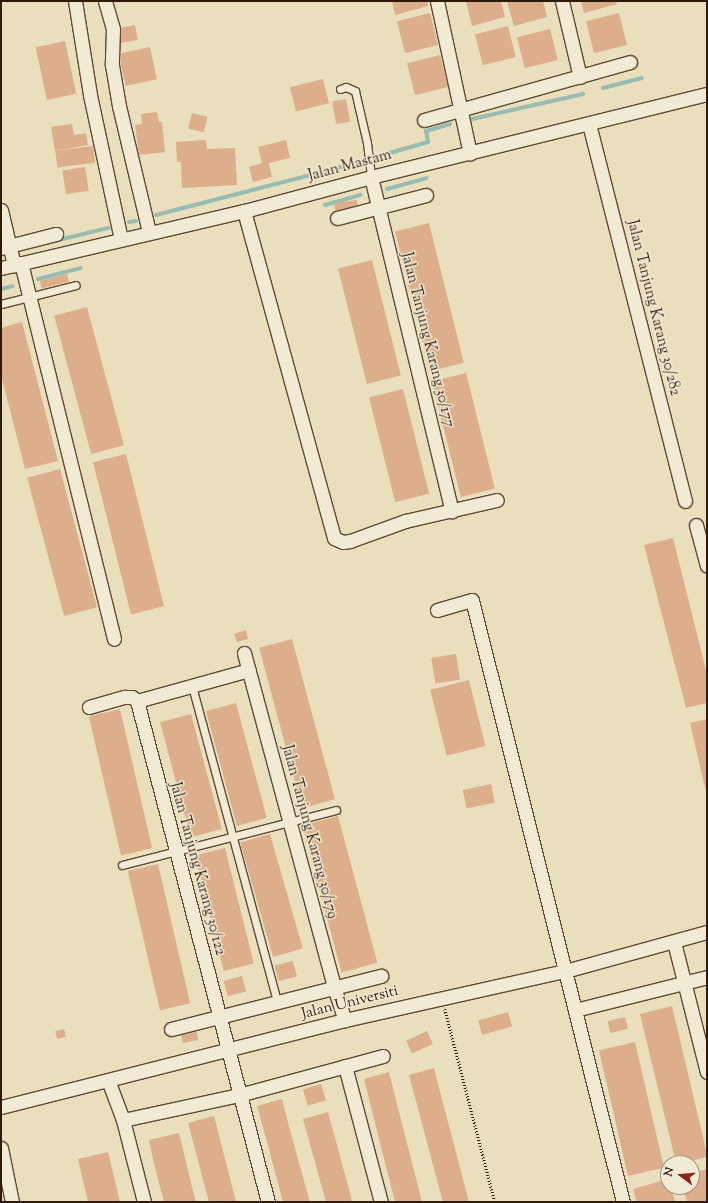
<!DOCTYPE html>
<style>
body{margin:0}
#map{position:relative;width:708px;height:1203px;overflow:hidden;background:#e9dfbd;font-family:"Sorts Mill Goudy",serif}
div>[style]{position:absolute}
.stream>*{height:4px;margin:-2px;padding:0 2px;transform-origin:2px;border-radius:2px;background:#97bcb3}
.building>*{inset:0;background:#dcae8c;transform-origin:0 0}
.path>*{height:2.5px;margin-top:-1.25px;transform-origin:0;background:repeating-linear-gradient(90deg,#2f1907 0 1px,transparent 0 3px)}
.roads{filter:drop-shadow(1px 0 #5e4a34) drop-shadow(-1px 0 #5e4a34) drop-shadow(0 1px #5e4a34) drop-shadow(0 -1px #5e4a34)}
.service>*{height:7px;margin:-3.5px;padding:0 3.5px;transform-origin:3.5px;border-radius:3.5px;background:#f1ead4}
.minor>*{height:13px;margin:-6.5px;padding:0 6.5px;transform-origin:6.5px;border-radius:6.5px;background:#f1ead4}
span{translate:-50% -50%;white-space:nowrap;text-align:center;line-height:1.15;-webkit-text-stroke:3px #f1ead4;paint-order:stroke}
.street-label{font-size:15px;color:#2f1907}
.frame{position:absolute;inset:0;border:2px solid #2f1907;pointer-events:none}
.north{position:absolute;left:660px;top:1155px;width:40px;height:40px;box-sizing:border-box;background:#f1ead4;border:1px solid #a39682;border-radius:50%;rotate:286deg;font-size:11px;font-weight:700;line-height:16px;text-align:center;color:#2f1907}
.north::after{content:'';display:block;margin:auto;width:14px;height:18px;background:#8f2418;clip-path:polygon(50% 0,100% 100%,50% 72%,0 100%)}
</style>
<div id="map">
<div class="stream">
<div style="left:603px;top:88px;width:40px;rotate:-14.4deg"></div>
<div style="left:472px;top:119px;width:114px;rotate:-12.7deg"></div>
<div style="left:379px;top:156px;width:51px;rotate:-15.9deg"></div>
<div style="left:428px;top:142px;width:11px;rotate:-100deg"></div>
<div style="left:426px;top:131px;width:25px;rotate:-16deg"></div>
<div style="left:387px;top:189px;width:41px;rotate:-15.4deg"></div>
<div style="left:325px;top:205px;width:37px;rotate:-16deg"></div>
<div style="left:156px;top:215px;width:203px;rotate:-14.5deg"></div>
<div style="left:129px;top:222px;width:7px;rotate:-8deg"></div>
<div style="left:54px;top:241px;width:56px;rotate:-13.5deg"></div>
<div style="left:38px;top:279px;width:44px;rotate:-14.3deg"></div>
<div style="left:1px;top:289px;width:12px;rotate:-14deg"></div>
</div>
<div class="building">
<div style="clip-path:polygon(392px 1px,427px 1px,428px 6px,395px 15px)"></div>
<div style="clip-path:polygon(466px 1px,501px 1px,505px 17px,472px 26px)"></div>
<div style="clip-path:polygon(507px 1px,543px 1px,547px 17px,514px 26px)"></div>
<div style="clip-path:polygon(581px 1px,616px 1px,617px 4px,584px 13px)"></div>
<div style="left:430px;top:13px;width:33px;height:34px;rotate:76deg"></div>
<div style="left:619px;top:13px;width:33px;height:34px;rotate:76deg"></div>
<div style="left:135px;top:25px;width:15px;height:17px;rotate:79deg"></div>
<div style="left:508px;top:26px;width:32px;height:34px;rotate:76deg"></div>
<div style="left:550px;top:29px;width:32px;height:34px;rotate:76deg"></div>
<div style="left:65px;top:41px;width:54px;height:30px;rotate:78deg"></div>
<div style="left:150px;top:47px;width:33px;height:32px;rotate:78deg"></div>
<div style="left:440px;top:55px;width:33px;height:34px;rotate:76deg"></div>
<div style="left:323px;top:79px;width:25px;height:34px;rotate:76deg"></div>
<div style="left:346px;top:99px;width:23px;height:14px;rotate:80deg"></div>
<div style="clip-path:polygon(157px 112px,159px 122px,162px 122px,165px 152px,139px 155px,135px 125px,142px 124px,141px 114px)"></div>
<div style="left:192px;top:113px;width:16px;height:16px;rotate:14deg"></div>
<div style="clip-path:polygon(72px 124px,74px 135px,86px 133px,88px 145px,55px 151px,51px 127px)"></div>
<div style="clip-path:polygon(206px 140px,207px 149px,235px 148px,237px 185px,182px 188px,181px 162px,177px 162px,176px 142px)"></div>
<div style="clip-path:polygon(286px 140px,290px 158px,269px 163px,272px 177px,253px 182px,249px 167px,262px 163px,258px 147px)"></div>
<div style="left:93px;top:146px;width:17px;height:38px;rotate:83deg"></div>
<div style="left:85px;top:167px;width:24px;height:23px;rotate:81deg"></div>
<div style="left:357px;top:200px;width:8px;height:23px;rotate:83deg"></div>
<div style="left:429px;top:223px;width:144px;height:35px;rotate:76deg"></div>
<div style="left:372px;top:260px;width:119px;height:35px;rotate:76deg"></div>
<div style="left:67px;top:274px;width:8px;height:28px;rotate:76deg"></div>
<div style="left:87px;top:307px;width:143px;height:34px;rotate:75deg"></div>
<div style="clip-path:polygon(22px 322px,58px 461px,25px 469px,1px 375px,1px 328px)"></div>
<div style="left:466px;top:373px;width:119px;height:35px;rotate:76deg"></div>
<div style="left:403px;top:389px;width:108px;height:35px;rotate:76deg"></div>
<div style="left:126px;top:454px;width:157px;height:34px;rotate:76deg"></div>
<div style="left:60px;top:469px;width:143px;height:34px;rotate:75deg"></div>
<div style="clip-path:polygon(673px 538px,707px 674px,707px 703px,686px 708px,644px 545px)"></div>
<div style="clip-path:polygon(246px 630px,248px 639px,237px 642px,234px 634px)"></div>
<div style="left:292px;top:639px;width:166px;height:34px;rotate:75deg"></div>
<div style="left:456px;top:654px;width:26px;height:25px;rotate:81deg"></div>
<div style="left:469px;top:680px;width:68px;height:40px;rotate:76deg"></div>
<div style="left:236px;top:703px;width:119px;height:31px;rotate:75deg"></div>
<div style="left:120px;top:709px;width:143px;height:32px;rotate:77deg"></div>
<div style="left:191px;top:714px;width:119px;height:32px;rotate:75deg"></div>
<div style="clip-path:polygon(707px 719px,707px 792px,706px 792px,690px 723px)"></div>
<div style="left:491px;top:784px;width:19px;height:29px;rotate:78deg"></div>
<div style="left:338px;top:816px;width:152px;height:37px;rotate:75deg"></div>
<div style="left:270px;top:834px;width:119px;height:31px;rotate:74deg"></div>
<div style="left:225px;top:848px;width:119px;height:31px;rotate:76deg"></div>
<div style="left:158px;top:864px;width:143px;height:31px;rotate:77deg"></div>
<div style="left:293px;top:961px;width:16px;height:19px;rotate:76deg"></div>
<div style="left:242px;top:976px;width:16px;height:19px;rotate:75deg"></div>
<div style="clip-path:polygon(672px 1006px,707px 1154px,707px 1157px,682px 1163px,676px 1163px,640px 1014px)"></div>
<div style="left:508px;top:1012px;width:15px;height:31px;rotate:74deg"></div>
<div style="left:625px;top:1017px;width:12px;height:18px;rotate:76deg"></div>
<div style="left:64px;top:1029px;width:8px;height:9px;rotate:76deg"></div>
<div style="left:427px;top:1031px;width:14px;height:23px;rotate:65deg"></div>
<div style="clip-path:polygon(197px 1032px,198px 1040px,183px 1043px,181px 1034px)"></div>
<div style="left:635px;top:1042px;width:129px;height:37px;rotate:77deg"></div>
<div style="clip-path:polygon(434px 1068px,443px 1103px,469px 1202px,443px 1202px,437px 1180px,409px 1075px)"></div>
<div style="clip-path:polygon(389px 1072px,395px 1096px,422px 1202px,395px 1202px,367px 1091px,364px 1079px)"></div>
<div style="left:321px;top:1084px;width:17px;height:19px;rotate:73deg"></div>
<div style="clip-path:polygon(282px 1099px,291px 1134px,310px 1202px,283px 1202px,270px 1153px,257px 1106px)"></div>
<div style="clip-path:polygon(328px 1112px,350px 1193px,352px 1202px,326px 1202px,303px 1119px)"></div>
<div style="clip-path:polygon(214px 1116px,220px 1139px,236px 1202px,209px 1202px,188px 1123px)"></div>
<div style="clip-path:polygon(179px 1133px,193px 1191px,196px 1202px,164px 1202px,154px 1164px,149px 1140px)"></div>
<div style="clip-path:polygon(108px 1152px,120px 1202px,88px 1202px,78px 1159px)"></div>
<div style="clip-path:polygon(707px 1169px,707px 1202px,687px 1202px,683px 1187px,692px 1187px,692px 1173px)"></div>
<div style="clip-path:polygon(668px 1179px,668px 1187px,671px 1187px,675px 1202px,637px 1202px,633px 1189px)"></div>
</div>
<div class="path">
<div style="left:445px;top:1009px;width:199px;rotate:75.5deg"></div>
</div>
<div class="roads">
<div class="service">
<div style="left:340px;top:89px;width:6px;rotate:-18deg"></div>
<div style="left:346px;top:87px;width:10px;rotate:24deg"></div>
<div style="left:355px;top:91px;width:53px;rotate:77deg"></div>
<div style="left:367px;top:143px;width:34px;rotate:83deg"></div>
<div style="left:1px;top:304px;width:77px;rotate:-14.2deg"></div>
<div style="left:192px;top:686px;width:327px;rotate:74.9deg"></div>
<div style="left:122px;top:865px;width:221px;rotate:-14.4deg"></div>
</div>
<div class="minor">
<div style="left:75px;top:1px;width:95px;rotate:80.9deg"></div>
<div style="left:90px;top:95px;width:147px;rotate:77.9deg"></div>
<div style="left:105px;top:1px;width:29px;rotate:74deg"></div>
<div style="left:113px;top:29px;width:36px;rotate:92deg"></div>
<div style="left:112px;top:65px;width:42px;rotate:80.3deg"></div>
<div style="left:119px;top:106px;width:130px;rotate:76.6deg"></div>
<div style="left:437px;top:1px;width:156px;rotate:77.8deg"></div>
<div style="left:562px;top:1px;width:78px;rotate:76.7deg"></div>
<div style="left:424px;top:120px;width:214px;rotate:-15.7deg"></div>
<div style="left:589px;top:124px;width:389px;rotate:75.7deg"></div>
<div style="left:371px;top:177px;width:344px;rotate:76.4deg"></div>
<div style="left:1px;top:210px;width:57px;rotate:76.7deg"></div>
<div style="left:244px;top:211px;width:339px;rotate:74.6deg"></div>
<div style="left:334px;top:538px;width:10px;rotate:24deg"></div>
<div style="left:343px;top:542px;width:7px;rotate:-8deg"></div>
<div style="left:350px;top:541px;width:59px;rotate:-20deg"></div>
<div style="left:405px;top:521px;width:94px;rotate:-12.9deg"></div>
<div style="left:337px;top:218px;width:92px;rotate:-14.5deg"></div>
<div style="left:1px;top:248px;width:57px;rotate:-14.3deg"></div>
<div style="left:21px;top:263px;width:387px;rotate:76.1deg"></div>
<div style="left:1px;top:268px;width:250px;rotate:-13.2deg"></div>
<div style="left:244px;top:211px;width:131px;rotate:-15deg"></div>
<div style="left:371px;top:177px;width:346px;rotate:-13.9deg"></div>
<div style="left:696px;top:525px;width:42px;rotate:75deg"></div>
<div style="left:437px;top:610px;width:36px;rotate:-16deg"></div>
<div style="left:472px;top:600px;width:621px;rotate:75.92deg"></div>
<div style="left:244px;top:653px;width:346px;rotate:74.9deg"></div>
<div style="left:334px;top:987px;width:35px;rotate:72deg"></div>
<div style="left:137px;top:701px;width:116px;rotate:-15.5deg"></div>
<div style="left:89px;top:707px;width:37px;rotate:-16deg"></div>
<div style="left:125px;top:697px;width:7px"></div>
<div style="left:132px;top:697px;width:6px;rotate:39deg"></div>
<div style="left:137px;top:701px;width:518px;rotate:75.35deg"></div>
<div style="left:674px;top:942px;width:134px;rotate:75.8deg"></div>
<div style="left:575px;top:1010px;width:136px;rotate:-14deg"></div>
<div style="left:171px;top:1029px;width:217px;rotate:-14.2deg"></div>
<div style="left:345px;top:1066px;width:141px;rotate:75.2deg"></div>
<div style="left:108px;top:1080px;width:43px;rotate:69.4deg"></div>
<div style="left:123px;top:1120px;width:85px;rotate:75.6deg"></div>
<div style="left:1px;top:1107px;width:355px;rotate:-14.2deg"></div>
<div style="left:345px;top:1020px;width:225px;rotate:-12.6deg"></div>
<div style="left:565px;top:971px;width:147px;rotate:-15.4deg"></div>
<div style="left:123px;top:1120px;width:119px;rotate:-12.2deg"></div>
<div style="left:239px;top:1095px;width:149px;rotate:-15.2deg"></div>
<div style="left:1px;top:1148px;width:55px;rotate:78.5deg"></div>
</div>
</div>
<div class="street-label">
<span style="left:350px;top:166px;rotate:-15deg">Jalan Mastam</span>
<span style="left:653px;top:308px;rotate:76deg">Jalan Tanjung Karang 30/282</span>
<span style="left:427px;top:340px;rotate:76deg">Jalan Tanjung Karang 30/177</span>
<span style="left:309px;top:832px;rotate:75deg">Jalan Tanjung Karang 30/179</span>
<span style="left:197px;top:869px;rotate:75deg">Jalan Tanjung Karang 30/122</span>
<span style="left:350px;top:1003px;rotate:-14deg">Jalan Universiti</span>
</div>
<div class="frame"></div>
<div class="north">N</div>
</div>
